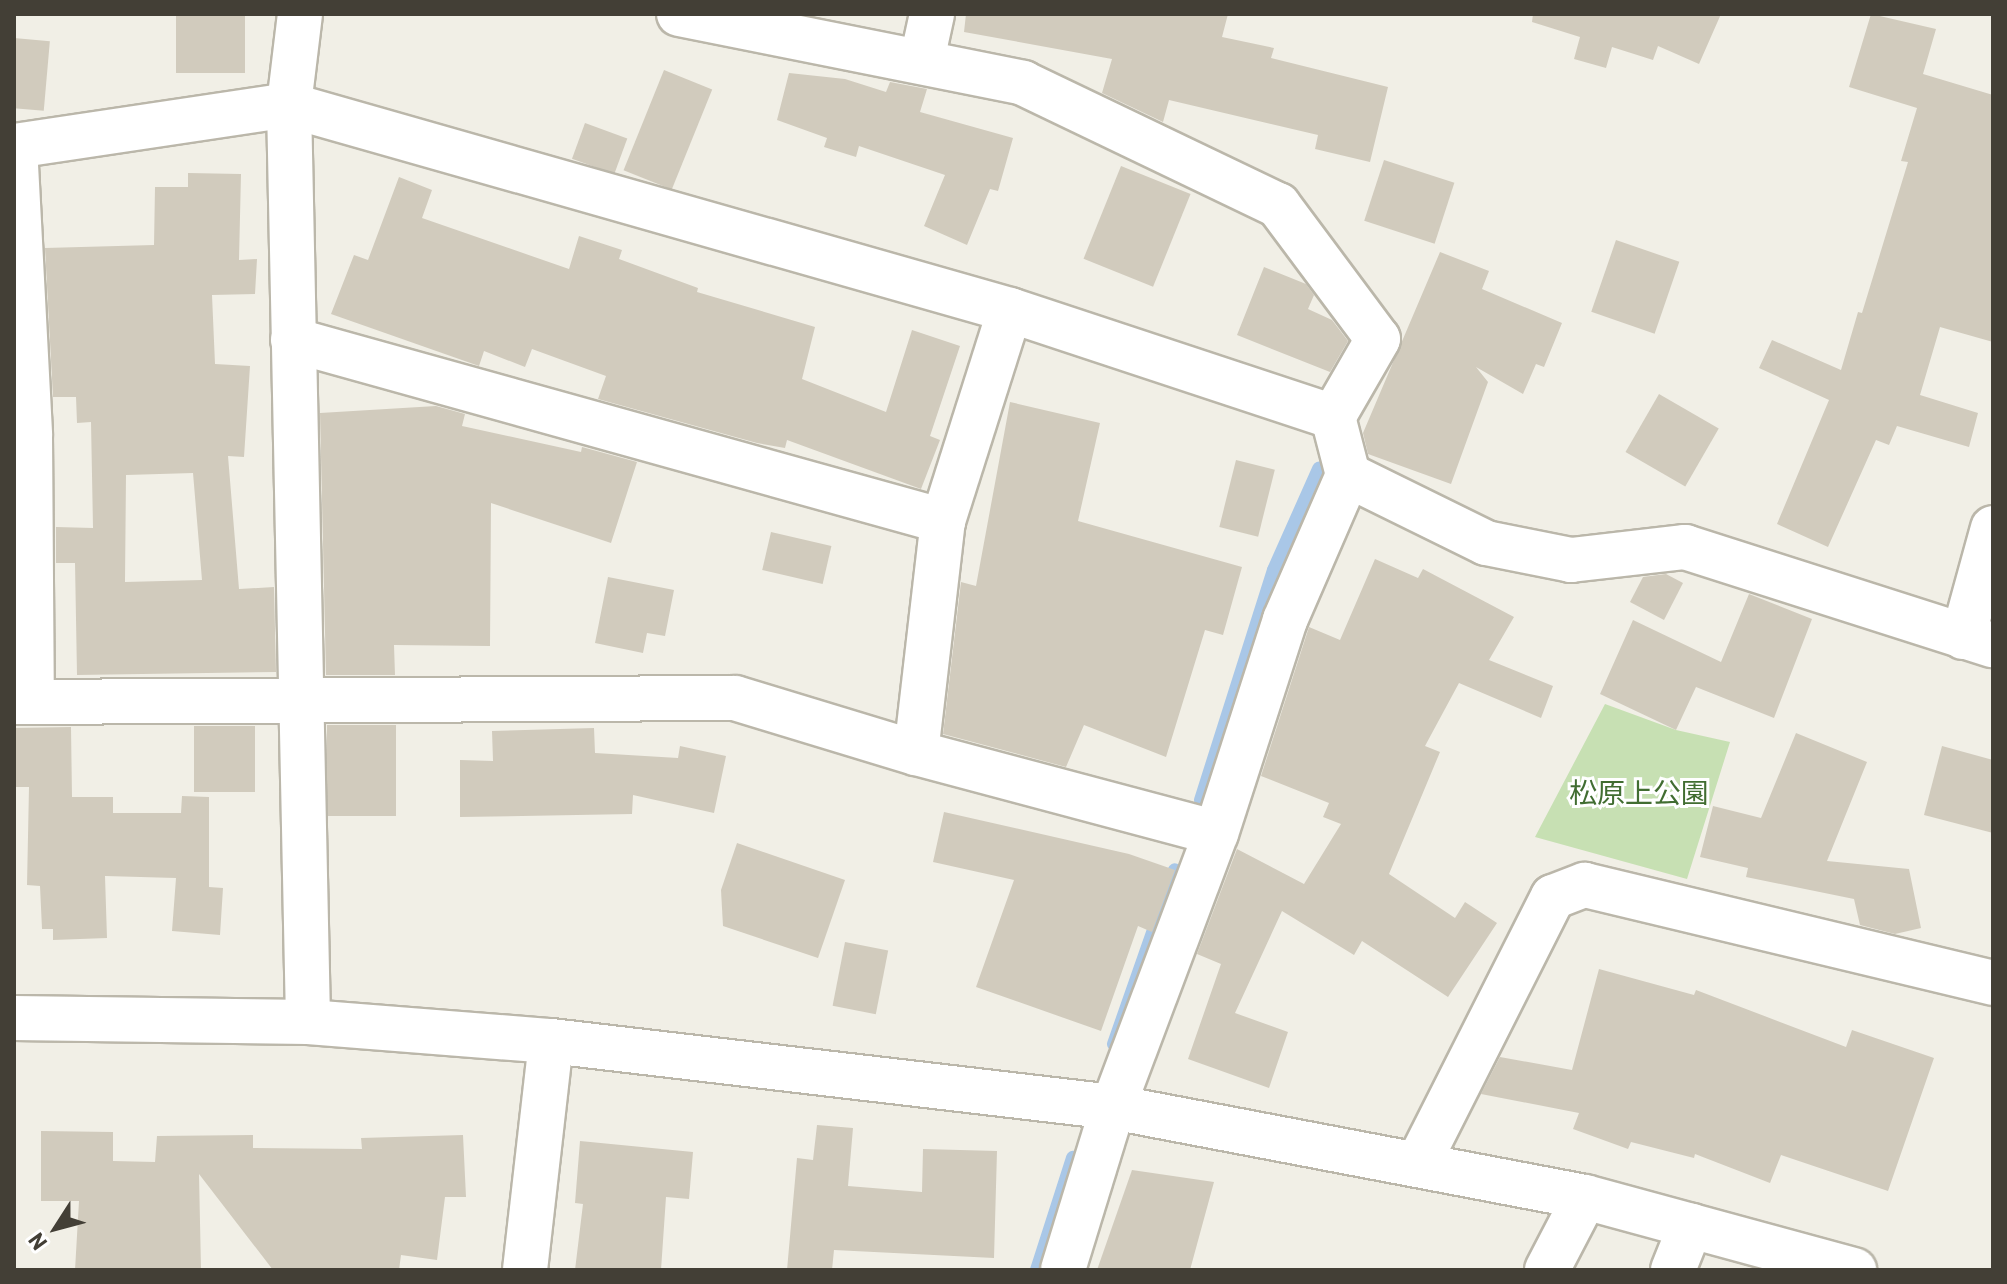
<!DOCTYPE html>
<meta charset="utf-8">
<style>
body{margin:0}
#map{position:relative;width:2007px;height:1284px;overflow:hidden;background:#f1efe6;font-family:Barlow,"Noto Sans JP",sans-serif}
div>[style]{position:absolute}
.green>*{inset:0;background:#c7e0b3}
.stream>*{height:14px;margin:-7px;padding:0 7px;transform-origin:7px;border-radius:7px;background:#a9c7e7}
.building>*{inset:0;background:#d1cbbd;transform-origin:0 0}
.roads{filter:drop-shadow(2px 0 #bbb7aa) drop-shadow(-2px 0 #bbb7aa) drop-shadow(0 2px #bbb7aa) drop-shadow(0 -2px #bbb7aa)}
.minor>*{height:44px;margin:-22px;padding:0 22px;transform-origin:22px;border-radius:22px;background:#fff}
span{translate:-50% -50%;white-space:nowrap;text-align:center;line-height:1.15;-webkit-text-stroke:6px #fff;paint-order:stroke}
.park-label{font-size:28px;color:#416d31}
.frame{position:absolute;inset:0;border:16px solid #433f36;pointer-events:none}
.north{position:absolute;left:16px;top:1188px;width:80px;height:80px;-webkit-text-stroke:6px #fff;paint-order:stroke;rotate:234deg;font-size:22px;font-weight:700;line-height:32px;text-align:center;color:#433f36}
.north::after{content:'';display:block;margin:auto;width:28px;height:36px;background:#433f36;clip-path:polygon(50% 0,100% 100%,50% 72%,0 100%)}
</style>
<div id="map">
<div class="green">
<div style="clip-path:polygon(1605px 704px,1676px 730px,1730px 742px,1687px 879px,1535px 837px)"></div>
</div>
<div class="stream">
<div style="left:1201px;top:800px;width:241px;rotate:-72.4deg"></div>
<div style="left:1274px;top:570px;width:111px;rotate:-66deg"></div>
<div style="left:1114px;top:1044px;width:184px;rotate:-70.7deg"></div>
<div style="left:1037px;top:1270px;width:118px;rotate:-72.2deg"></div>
</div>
<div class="building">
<div style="left:176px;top:14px;width:69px;height:59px"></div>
<div style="clip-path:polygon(966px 14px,1228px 14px,1222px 37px,1274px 48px,1271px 58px,1388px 87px,1370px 162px,1315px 149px,1318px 135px,1169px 100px,1163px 122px,1102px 93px,1112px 59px,964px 32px)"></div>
<div style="clip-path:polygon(1533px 14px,1721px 14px,1699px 64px,1658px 46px,1653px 60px,1612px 47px,1606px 68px,1574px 59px,1580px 37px,1532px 22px)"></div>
<div style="clip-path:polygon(1871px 14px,1936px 29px,1923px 74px,1993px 95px,1993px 342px,1940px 327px,1920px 395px,1978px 413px,1969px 447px,1897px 426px,1889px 445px,1876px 440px,1828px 547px,1777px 524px,1829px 400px,1759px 368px,1772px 340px,1841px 370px,1858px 312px,1862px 313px,1908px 162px,1901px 161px,1917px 108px,1849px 87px)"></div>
<div style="left:14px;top:38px;width:36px;height:70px;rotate:5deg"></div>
<div style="left:664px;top:70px;width:52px;height:108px;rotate:22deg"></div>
<div style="clip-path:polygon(789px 73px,845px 79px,886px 92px,890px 82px,927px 89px,920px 112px,1013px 138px,998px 191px,990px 189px,967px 245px,924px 226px,945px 175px,859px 146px,856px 157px,824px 147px,827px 138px,777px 120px)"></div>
<div style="left:585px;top:123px;width:45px;height:38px;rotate:20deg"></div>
<div style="left:1384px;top:160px;width:74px;height:64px;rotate:18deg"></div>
<div style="left:1121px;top:166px;width:75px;height:100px;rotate:22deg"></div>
<div style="clip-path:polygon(evenodd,188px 173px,241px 174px,239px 260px,257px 259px,255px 294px,212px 295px,215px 364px,250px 366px,244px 457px,228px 456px,239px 589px,274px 587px,276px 672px,77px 675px,75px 563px,56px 563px,56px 527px,93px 528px,91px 422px,77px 423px,76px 397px,53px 397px,45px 248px,154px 245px,155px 187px,188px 187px,188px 173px,193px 473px,202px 580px,125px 582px,126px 475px,193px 473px)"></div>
<div style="clip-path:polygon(399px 177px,432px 190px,422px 218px,569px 269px,579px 236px,622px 250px,619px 259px,698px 288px,697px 292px,815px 327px,802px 379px,886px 412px,912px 330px,960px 346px,930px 436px,940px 440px,921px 489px,787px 440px,785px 448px,757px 443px,598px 399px,606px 376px,532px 349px,525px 367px,484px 351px,479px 366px,331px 314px,354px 255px,368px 260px)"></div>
<div style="left:1616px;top:240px;width:67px;height:76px;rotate:19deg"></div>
<div style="clip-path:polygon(1440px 252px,1489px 271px,1482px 289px,1562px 323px,1544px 367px,1536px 364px,1523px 394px,1476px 367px,1488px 382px,1451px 484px,1368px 454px,1363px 433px)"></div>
<div style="clip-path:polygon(1264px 267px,1306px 284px,1314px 295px,1308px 309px,1332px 320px,1348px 341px,1330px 372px,1237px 335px)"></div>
<div style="left:1659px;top:394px;width:69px;height:67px;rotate:30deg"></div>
<div style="clip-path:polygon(1010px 402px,1100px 423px,1078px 521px,1242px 567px,1223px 635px,1205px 630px,1166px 757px,1084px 725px,1066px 767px,943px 734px,961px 582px,976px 586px)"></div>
<div style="clip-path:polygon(436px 406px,465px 414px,462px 426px,581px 452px,582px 447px,637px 462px,611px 543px,491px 503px,490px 646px,394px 645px,395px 675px,326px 675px,320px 413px)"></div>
<div style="left:1236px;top:460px;width:40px;height:69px;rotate:14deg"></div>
<div style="left:771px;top:532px;width:62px;height:39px;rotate:13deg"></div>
<div style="clip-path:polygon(1375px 559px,1418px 578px,1423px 569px,1514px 617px,1489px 660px,1553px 686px,1541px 718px,1459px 683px,1425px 746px,1440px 752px,1389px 874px,1455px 918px,1465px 902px,1497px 923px,1448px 997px,1362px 941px,1354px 955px,1282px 911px,1235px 1013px,1288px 1032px,1269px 1088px,1188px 1059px,1221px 964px,1197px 954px,1237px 849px,1304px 884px,1341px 824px,1323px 817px,1329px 803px,1261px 776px,1309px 627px,1340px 640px)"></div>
<div style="clip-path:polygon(1666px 574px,1683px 583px,1664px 620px,1630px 602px,1643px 577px)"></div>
<div style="clip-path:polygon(608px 577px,674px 590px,665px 636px,647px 633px,643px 653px,595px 643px)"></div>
<div style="clip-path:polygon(1749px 594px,1812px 619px,1774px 718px,1696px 687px,1676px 730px,1600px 694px,1633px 620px,1721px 662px)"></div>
<div style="left:327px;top:725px;width:69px;height:91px"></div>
<div style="left:194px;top:726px;width:61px;height:66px"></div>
<div style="clip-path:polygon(71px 727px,72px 797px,113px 797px,113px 813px,181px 813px,182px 796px,209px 797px,209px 887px,223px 888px,220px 935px,172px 931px,176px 878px,105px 876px,107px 938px,53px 940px,53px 929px,42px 929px,40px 886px,27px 885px,29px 787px,14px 787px,14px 728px)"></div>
<div style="clip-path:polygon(594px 728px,595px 753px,678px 758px,680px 746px,726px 756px,714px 813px,633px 795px,632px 814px,460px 817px,460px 760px,493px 761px,492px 731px)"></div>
<div style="clip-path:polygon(1796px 733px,1867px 762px,1827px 861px,1909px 869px,1921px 928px,1895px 934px,1860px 925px,1854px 899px,1746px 877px,1748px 868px,1700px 857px,1713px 806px,1761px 818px)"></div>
<div style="clip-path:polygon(1942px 746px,1993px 760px,1993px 833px,1924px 815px)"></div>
<div style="clip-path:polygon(944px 812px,1129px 854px,1175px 870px,1152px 932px,1138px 926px,1101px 1031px,976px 987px,1014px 880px,933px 862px)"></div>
<div style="clip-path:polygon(737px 843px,845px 880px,818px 958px,723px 926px,721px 890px)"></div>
<div style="left:845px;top:942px;width:44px;height:65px;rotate:11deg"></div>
<div style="clip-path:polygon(1599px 969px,1694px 995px,1696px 990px,1846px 1047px,1852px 1030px,1934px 1058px,1888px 1191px,1781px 1155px,1770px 1183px,1695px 1154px,1694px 1158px,1631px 1142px,1628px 1149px,1573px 1129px,1579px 1113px,1481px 1094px,1500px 1057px,1572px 1070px)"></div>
<div style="clip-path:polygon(817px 1125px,853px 1128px,848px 1186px,922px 1192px,923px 1149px,997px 1151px,994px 1258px,834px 1250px,832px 1270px,787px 1270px,797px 1158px,813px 1160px)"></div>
<div style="clip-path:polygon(41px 1131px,113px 1132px,113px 1161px,155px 1162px,157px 1136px,253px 1135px,253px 1148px,362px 1149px,361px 1138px,463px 1135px,466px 1197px,445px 1197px,437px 1260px,401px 1255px,399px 1270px,273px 1270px,199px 1174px,201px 1270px,75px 1270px,79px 1201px,41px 1201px)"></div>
<div style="clip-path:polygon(580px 1141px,693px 1152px,689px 1199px,666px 1197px,661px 1270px,575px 1270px,583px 1204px,575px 1203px)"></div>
<div style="clip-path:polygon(1132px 1170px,1214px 1182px,1190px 1270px,1097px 1270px)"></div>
</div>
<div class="roads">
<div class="minor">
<div style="left:300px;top:14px;width:92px;rotate:96.9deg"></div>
<div style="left:289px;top:105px;width:917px;rotate:88.81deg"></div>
<div style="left:679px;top:14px;width:351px;rotate:11.3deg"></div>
<div style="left:1023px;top:83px;width:283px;rotate:25.6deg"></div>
<div style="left:1278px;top:205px;width:167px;rotate:53.3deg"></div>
<div style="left:1378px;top:339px;width:90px;rotate:120deg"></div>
<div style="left:922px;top:60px;width:47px;rotate:-77.7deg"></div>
<div style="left:14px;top:146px;width:278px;rotate:-8.5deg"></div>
<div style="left:289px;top:105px;width:750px;rotate:15.87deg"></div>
<div style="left:1010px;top:310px;width:340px;rotate:18.3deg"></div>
<div style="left:1333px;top:417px;width:60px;rotate:75.5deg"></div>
<div style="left:1348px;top:475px;width:158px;rotate:113.5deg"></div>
<div style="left:1285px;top:620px;width:224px;rotate:107.9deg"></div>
<div style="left:1216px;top:833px;width:293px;rotate:110.6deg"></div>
<div style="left:1113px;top:1107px;width:170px;rotate:107.1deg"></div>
<div style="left:15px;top:146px;width:290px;rotate:87deg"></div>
<div style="left:30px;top:436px;width:266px;rotate:89.6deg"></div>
<div style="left:293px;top:340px;width:675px;rotate:15.56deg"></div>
<div style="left:1348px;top:475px;width:154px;rotate:26.2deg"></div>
<div style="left:1486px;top:543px;width:87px;rotate:11.3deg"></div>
<div style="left:1571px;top:560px;width:115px;rotate:-6.5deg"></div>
<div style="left:1685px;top:547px;width:323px;rotate:17.7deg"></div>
<div style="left:1963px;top:637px;width:113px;rotate:-74.6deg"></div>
<div style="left:14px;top:702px;width:721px;rotate:-0.32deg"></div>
<div style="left:735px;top:698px;width:189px;rotate:16.9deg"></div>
<div style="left:916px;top:753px;width:310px;rotate:14.9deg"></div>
<div style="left:916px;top:753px;width:234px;rotate:-83.4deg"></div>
<div style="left:943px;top:521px;width:221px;rotate:-72.4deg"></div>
<div style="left:14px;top:1018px;width:294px;rotate:0.8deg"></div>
<div style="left:308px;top:1022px;width:244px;rotate:4.5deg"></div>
<div style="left:551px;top:1041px;width:566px;rotate:6.7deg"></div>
<div style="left:1113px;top:1107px;width:481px;rotate:10.8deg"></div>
<div style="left:1585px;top:1197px;width:279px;rotate:15.2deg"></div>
<div style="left:1419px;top:1162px;width:297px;rotate:-63.2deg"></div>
<div style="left:1553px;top:897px;width:34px;rotate:-21deg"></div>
<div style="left:1585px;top:885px;width:420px;rotate:13.5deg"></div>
<div style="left:525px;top:1270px;width:230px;rotate:-83.5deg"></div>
<div style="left:1547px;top:1270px;width:82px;rotate:-62.5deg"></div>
<div style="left:1673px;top:1270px;width:48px;rotate:-68.2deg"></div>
</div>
</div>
<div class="park-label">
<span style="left:1639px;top:792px">松原上公園</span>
</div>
<div class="frame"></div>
<div class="north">N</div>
</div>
